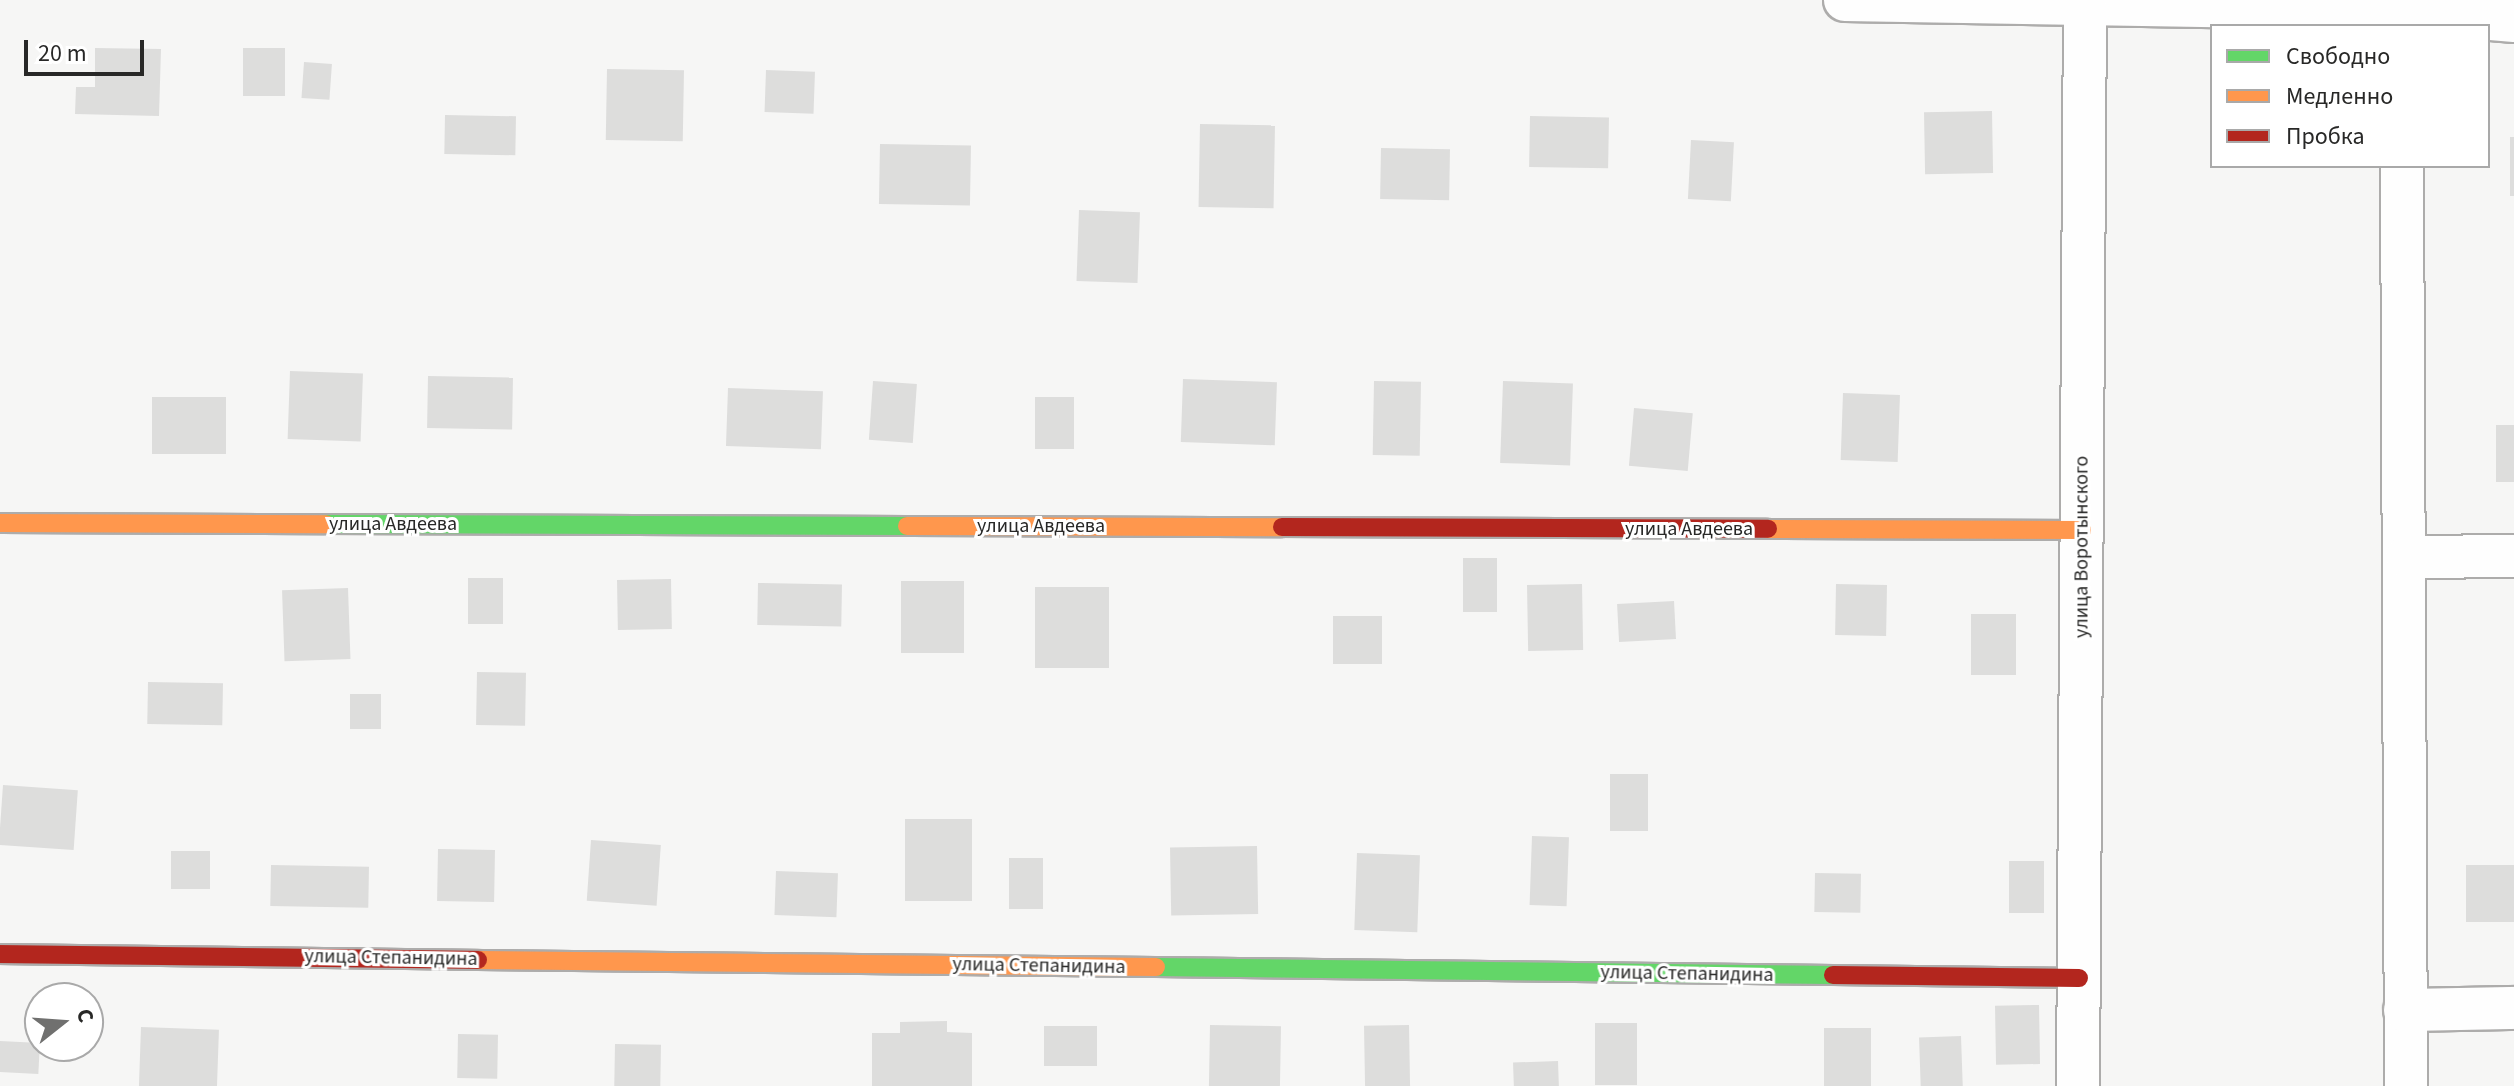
<!DOCTYPE html>
<meta charset="utf-8">
<style>
body{margin:0}
#map{position:relative;width:2514px;height:1086px;overflow:hidden;background:#f6f6f5;font-family:"Source Sans 3",sans-serif}
div>[style]{position:absolute}
.building>*{inset:0;background:#dddddc;transform-origin:0 0}
.roads{filter:drop-shadow(2px 0 #adacab) drop-shadow(-2px 0 #adacab) drop-shadow(0 2px #adacab) drop-shadow(0 -2px #adacab)}
.street>*{height:42px;margin:-21px;padding:0 21px;transform-origin:21px;border-radius:21px;background:#fefefe}
.fast>*{height:18px;margin:-9px;padding:0 9px;transform-origin:9px;border-radius:9px;background:#63d668}
.slow>*{height:18px;margin:-9px;padding:0 9px;transform-origin:9px;border-radius:9px;background:#ff974d}
.jam>*{height:18px;margin:-9px;padding:0 9px;transform-origin:9px;border-radius:9px;background:#b3261e}
span{translate:-50% -50%;white-space:nowrap;text-align:center;line-height:1.15;-webkit-text-stroke:6px #fff;paint-order:stroke}
.street-label{font-size:20px;color:#282827}
.legend{position:absolute;left:2210px;top:24px;width:280px;height:144px;box-sizing:border-box;background:#fff;border:2px solid #a9a9a9;margin:0;padding:10px 14px;list-style:none;font-size:24px;color:#282827}
.legend li{display:flex;align-items:center;gap:16px;height:40px}
.legend b{width:40px;border:2px solid #a9a9a9}
.north{position:absolute;left:24px;top:982px;width:80px;height:80px;box-sizing:border-box;background:#fff;border:2px solid #a9a9a9;border-radius:50%;rotate:73deg;font-size:22px;font-weight:700;line-height:32px;text-align:center;color:#282827}
.north::after{content:'';display:block;margin:auto;width:28px;height:36px;background:#70706f;clip-path:polygon(50% 0,100% 100%,50% 72%,0 100%)}
.scale{position:absolute;left:24px;top:40px;width:120px;height:36px;box-sizing:border-box;border:4px solid #282827;border-top:0;padding-left:10px;font-size:24px;line-height:28px;white-space:nowrap;color:#282827;-webkit-text-stroke:6px #fff;paint-order:stroke}
</style>
<div id="map">
<div class="building">
<div style="clip-path:polygon(95px 48px,161px 49px,159px 116px,75px 114px,76px 87px,95px 87px)"></div>
<div style="left:243px;top:48px;width:42px;height:48px"></div>
<div style="left:304px;top:62px;width:28px;height:36px;rotate:4deg"></div>
<div style="left:607px;top:69px;width:77px;height:71px;rotate:1deg"></div>
<div style="left:766px;top:70px;width:49px;height:42px;rotate:2deg"></div>
<div style="left:1992px;top:111px;width:62px;height:68px;rotate:89deg"></div>
<div style="left:445px;top:115px;width:71px;height:39px;rotate:1deg"></div>
<div style="left:1530px;top:116px;width:79px;height:51px;rotate:1deg"></div>
<div style="left:1200px;top:124px;width:75px;height:83px;rotate:1deg"></div>
<div style="left:2510px;top:137px;width:4px;height:59px"></div>
<div style="left:1691px;top:140px;width:43px;height:59px;rotate:3deg"></div>
<div style="left:880px;top:144px;width:91px;height:60px;rotate:1deg"></div>
<div style="left:1381px;top:148px;width:69px;height:51px;rotate:1deg"></div>
<div style="left:1079px;top:210px;width:61px;height:71px;rotate:2deg"></div>
<div style="left:290px;top:371px;width:73px;height:68px;rotate:2deg"></div>
<div style="left:428px;top:376px;width:85px;height:52px;rotate:1deg"></div>
<div style="left:1183px;top:379px;width:94px;height:63px;rotate:2deg"></div>
<div style="left:873px;top:381px;width:44px;height:59px;rotate:4deg"></div>
<div style="left:1374px;top:381px;width:47px;height:74px;rotate:1deg"></div>
<div style="left:1503px;top:381px;width:70px;height:82px;rotate:2deg"></div>
<div style="left:728px;top:388px;width:95px;height:58px;rotate:2deg"></div>
<div style="left:1843px;top:393px;width:57px;height:67px;rotate:2deg"></div>
<div style="left:226px;top:397px;width:57px;height:74px;rotate:90deg"></div>
<div style="left:1035px;top:397px;width:39px;height:52px"></div>
<div style="left:1634px;top:408px;width:59px;height:58px;rotate:5deg"></div>
<div style="left:2496px;top:425px;width:18px;height:57px"></div>
<div style="left:1463px;top:558px;width:34px;height:54px"></div>
<div style="left:468px;top:578px;width:35px;height:46px"></div>
<div style="left:671px;top:579px;width:50px;height:54px;rotate:89deg"></div>
<div style="left:901px;top:581px;width:63px;height:72px"></div>
<div style="left:758px;top:583px;width:84px;height:42px;rotate:1deg"></div>
<div style="left:1582px;top:584px;width:66px;height:55px;rotate:89deg"></div>
<div style="left:1836px;top:584px;width:51px;height:51px;rotate:1deg"></div>
<div style="left:1035px;top:587px;width:74px;height:81px"></div>
<div style="left:348px;top:588px;width:71px;height:66px;rotate:88deg"></div>
<div style="left:1674px;top:601px;width:38px;height:57px;rotate:87deg"></div>
<div style="left:1971px;top:614px;width:45px;height:61px"></div>
<div style="left:1333px;top:616px;width:49px;height:48px"></div>
<div style="left:477px;top:672px;width:49px;height:53px;rotate:1deg"></div>
<div style="left:148px;top:682px;width:75px;height:42px;rotate:1deg"></div>
<div style="left:350px;top:694px;width:31px;height:35px"></div>
<div style="left:1610px;top:774px;width:38px;height:57px"></div>
<div style="left:3px;top:785px;width:75px;height:60px;rotate:4deg"></div>
<div style="left:905px;top:819px;width:67px;height:82px"></div>
<div style="left:1532px;top:836px;width:37px;height:69px;rotate:2deg"></div>
<div style="left:591px;top:840px;width:70px;height:61px;rotate:4deg"></div>
<div style="left:1257px;top:846px;width:68px;height:87px;rotate:89deg"></div>
<div style="left:438px;top:849px;width:57px;height:52px;rotate:1deg"></div>
<div style="left:171px;top:851px;width:39px;height:38px"></div>
<div style="left:1357px;top:853px;width:63px;height:77px;rotate:2deg"></div>
<div style="left:1009px;top:858px;width:34px;height:51px"></div>
<div style="left:2044px;top:861px;width:52px;height:35px;rotate:90deg"></div>
<div style="left:271px;top:865px;width:98px;height:41px;rotate:1deg"></div>
<div style="left:2466px;top:865px;width:48px;height:57px"></div>
<div style="left:776px;top:871px;width:62px;height:44px;rotate:2deg"></div>
<div style="left:1815px;top:873px;width:46px;height:39px;rotate:1deg"></div>
<div style="left:2039px;top:1005px;width:59px;height:44px;rotate:89deg"></div>
<div style="clip-path:polygon(947px 1021px,947px 1032px,972px 1033px,972px 1086px,872px 1086px,872px 1033px,900px 1033px,900px 1022px)"></div>
<div style="left:1595px;top:1023px;width:42px;height:62px"></div>
<div style="left:1210px;top:1025px;width:71px;height:61px;rotate:1deg"></div>
<div style="left:1409px;top:1025px;width:61px;height:45px;rotate:89deg"></div>
<div style="left:1044px;top:1026px;width:53px;height:40px"></div>
<div style="left:141px;top:1027px;width:78px;height:59px;rotate:2deg"></div>
<div style="left:1824px;top:1028px;width:47px;height:58px"></div>
<div style="left:458px;top:1034px;width:40px;height:44px;rotate:1deg"></div>
<div style="left:1961px;top:1036px;width:50px;height:42px;rotate:88deg"></div>
<div style="left:0;top:1041px;width:40px;height:31px;rotate:3deg"></div>
<div style="left:615px;top:1044px;width:46px;height:42px;rotate:1deg"></div>
<div style="left:1558px;top:1061px;width:25px;height:45px;rotate:88deg"></div>
</div>
<div class="roads">
<div class="street">
<div style="left:1845px;top:0;width:529px;rotate:0.97deg"></div>
<div style="left:2374px;top:9px;width:141px;rotate:4.9deg"></div>
<div style="left:2402px;top:166px;width:920px;rotate:89.75deg"></div>
<div style="left:2407px;top:557px;width:107px;rotate:-0.5deg"></div>
<div style="left:2405px;top:1010px;width:109px;rotate:-1.1deg"></div>
<div style="left:2078px;top:1086px;width:1078px;rotate:-89.63deg"></div>
</div>
<div class="fast">
<div style="left:326px;top:524px;width:581px;rotate:0.2deg"></div>
<div style="left:1156px;top:967px;width:677px;rotate:0.68deg"></div>
</div>
<div class="slow">
<div style="left:0;top:523px;width:326px;rotate:0.2deg"></div>
<div style="left:907px;top:526px;width:375px;rotate:0.2deg"></div>
<div style="left:1768px;top:529px;width:314px;rotate:0.2deg"></div>
<div style="left:478px;top:960px;width:678px;rotate:0.59deg"></div>
</div>
<div class="jam">
<div style="left:1282px;top:527px;width:486px;rotate:0.2deg"></div>
<div style="left:0;top:954px;width:478px;rotate:0.7deg"></div>
<div style="left:1833px;top:975px;width:246px;rotate:0.7deg"></div>
</div>
</div>
<div class="street-label">
<span style="left:393px;top:524px">улица Авдеева</span>
<span style="left:1041px;top:526px">улица Авдеева</span>
<span style="left:1689px;top:529px">улица Авдеева</span>
<span style="left:2082px;top:547px;rotate:-90deg">улица Воротынского</span>
<span style="left:391px;top:958px;rotate:1deg">улица Степанидина</span>
<span style="left:1039px;top:966px;rotate:1deg">улица Степанидина</span>
<span style="left:1687px;top:974px;rotate:1deg">улица Степанидина</span>
</div>
<ul class="legend">
<li><b style="height:10px;background:#63d668"></b>Свободно</li>
<li><b style="height:10px;background:#ff974d"></b>Медленно</li>
<li><b style="height:10px;background:#b3261e"></b>Пробка</li>
</ul>
<div class="north">С</div>
<div class="scale">20 m</div>
</div>
